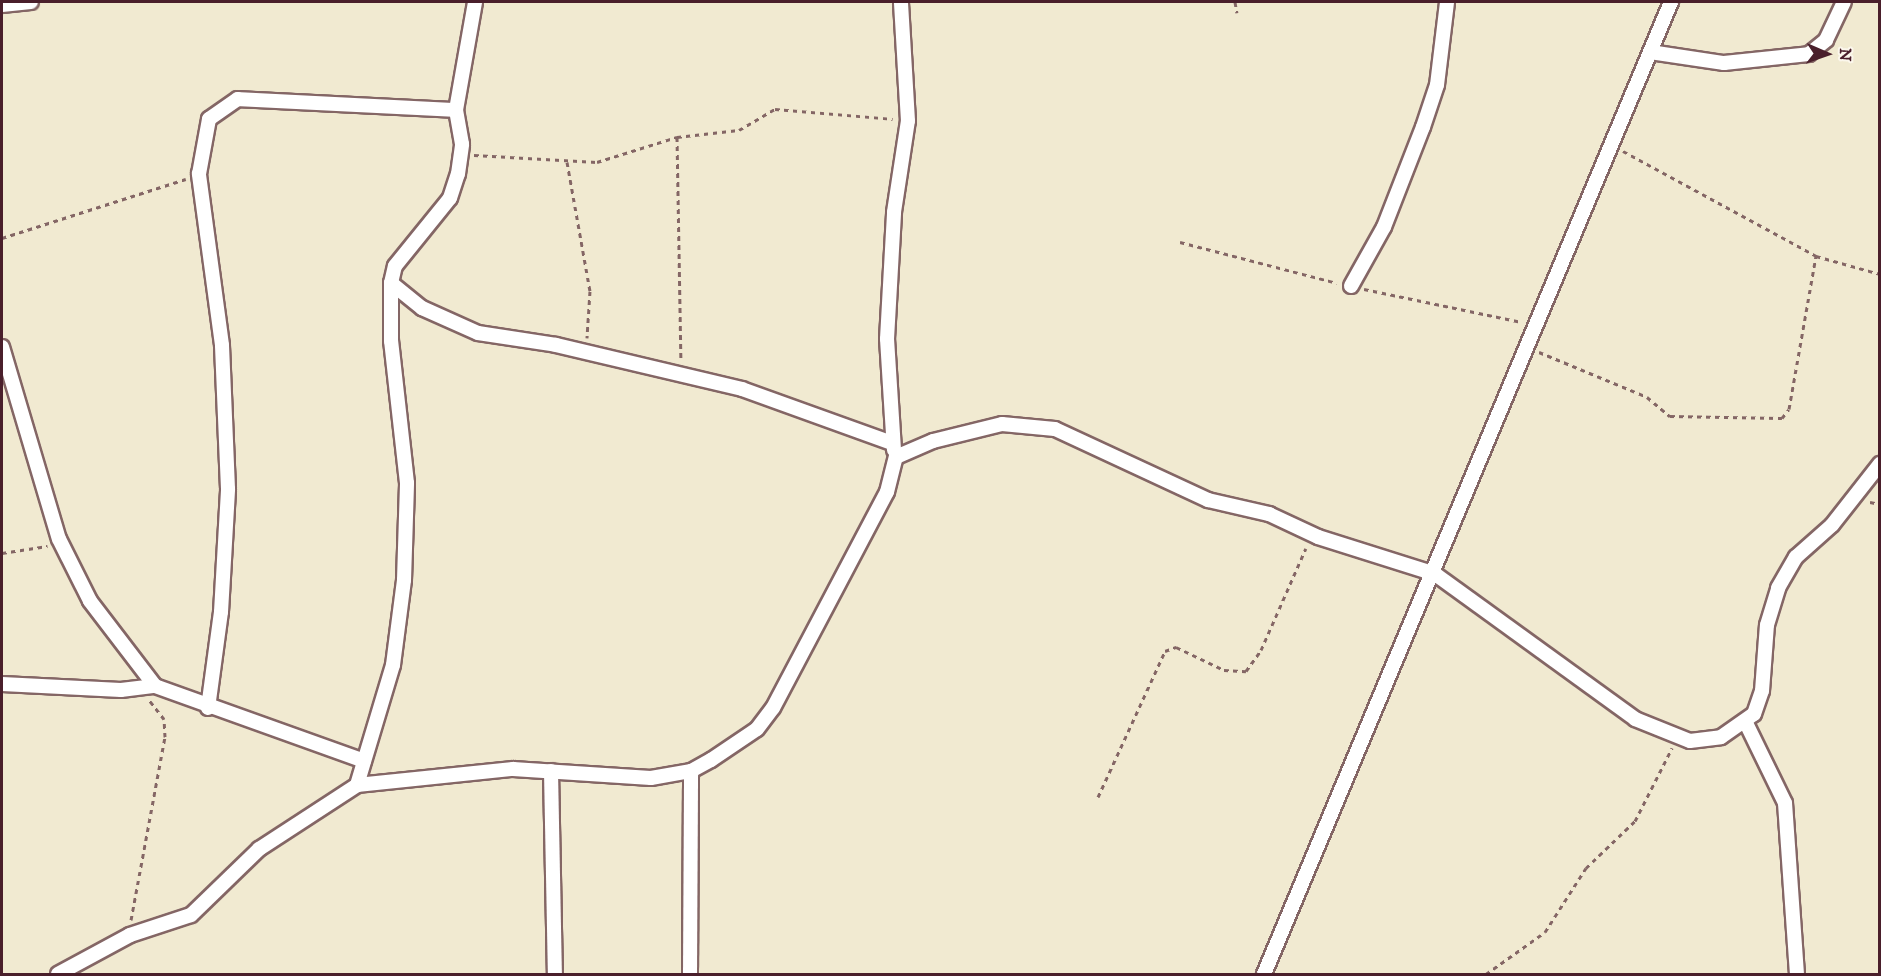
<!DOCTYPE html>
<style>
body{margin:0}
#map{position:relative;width:1881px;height:976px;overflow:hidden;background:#f1ead1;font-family:"IM FELL DW Pica",serif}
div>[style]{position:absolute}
.path>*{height:3px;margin-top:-1.5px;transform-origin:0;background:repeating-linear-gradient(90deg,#846665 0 4.5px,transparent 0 9px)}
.roads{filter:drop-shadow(2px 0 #846665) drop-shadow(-2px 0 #846665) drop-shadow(0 2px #846665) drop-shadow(0 -2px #846665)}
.street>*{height:14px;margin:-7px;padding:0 7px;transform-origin:7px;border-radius:7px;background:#fff}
span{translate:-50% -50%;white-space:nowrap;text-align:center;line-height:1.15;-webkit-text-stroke:6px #fbf7ec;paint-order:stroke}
.frame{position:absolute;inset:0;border:3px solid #4a1f2b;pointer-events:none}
.north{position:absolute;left:1797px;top:24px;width:60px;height:60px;-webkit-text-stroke:4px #fbf7ec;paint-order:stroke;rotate:92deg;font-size:16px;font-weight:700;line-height:24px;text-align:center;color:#4a1f2b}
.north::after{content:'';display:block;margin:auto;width:21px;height:27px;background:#4a1f2b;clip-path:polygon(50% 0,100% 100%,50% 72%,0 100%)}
</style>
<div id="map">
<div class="path">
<div style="left:1235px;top:2px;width:11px;rotate:80deg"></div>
<div style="left:677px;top:137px;width:223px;rotate:89deg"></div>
<div style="left:1623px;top:151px;width:220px;rotate:28.5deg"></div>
<div style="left:1816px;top:256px;width:66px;rotate:15.7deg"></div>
<div style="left:474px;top:155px;width:123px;rotate:3.3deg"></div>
<div style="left:597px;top:162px;width:84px;rotate:-17.4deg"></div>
<div style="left:677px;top:137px;width:62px;rotate:-6.4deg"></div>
<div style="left:739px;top:130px;width:42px;rotate:-30.3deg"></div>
<div style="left:775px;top:109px;width:118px;rotate:4.8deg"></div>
<div style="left:567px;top:162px;width:131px;rotate:79.9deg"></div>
<div style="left:590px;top:291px;width:47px;rotate:93.7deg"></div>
<div style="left:2px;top:238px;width:193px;rotate:-17.8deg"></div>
<div style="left:1180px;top:242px;width:162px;rotate:14.6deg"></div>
<div style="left:1364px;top:289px;width:161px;rotate:11.8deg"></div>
<div style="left:1539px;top:352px;width:117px;rotate:22.6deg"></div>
<div style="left:1647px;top:397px;width:30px;rotate:40deg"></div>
<div style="left:1670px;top:416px;width:112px;rotate:1deg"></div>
<div style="left:1782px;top:418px;width:11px;rotate:-52deg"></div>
<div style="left:1789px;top:409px;width:155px;rotate:-80deg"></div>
<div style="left:1870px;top:502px;width:10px;rotate:11deg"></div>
<div style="left:2px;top:553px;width:46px;rotate:-8.8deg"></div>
<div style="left:1098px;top:797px;width:161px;rotate:-65.3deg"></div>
<div style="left:1165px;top:651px;width:12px;rotate:-20deg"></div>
<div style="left:1176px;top:647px;width:53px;rotate:25.6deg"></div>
<div style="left:1224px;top:670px;width:22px;rotate:3deg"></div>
<div style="left:1246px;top:671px;width:26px;rotate:-54deg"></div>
<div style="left:1261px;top:650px;width:111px;rotate:-66.2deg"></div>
<div style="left:131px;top:920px;width:186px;rotate:-79.5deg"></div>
<div style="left:165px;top:737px;width:18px;rotate:-93deg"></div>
<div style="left:164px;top:719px;width:23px;rotate:-128deg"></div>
<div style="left:1486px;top:974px;width:72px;rotate:-35.4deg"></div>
<div style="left:1545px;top:932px;width:76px;rotate:-57.4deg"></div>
<div style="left:1586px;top:868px;width:68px;rotate:-43.8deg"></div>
<div style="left:1635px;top:821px;width:82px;rotate:-63.1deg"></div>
</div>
<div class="roads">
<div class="street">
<div style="left:2px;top:5px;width:29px;rotate:-6deg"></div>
<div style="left:1650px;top:52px;width:75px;rotate:8.5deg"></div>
<div style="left:1724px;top:63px;width:85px;rotate:-6deg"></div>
<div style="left:1809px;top:54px;width:22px;rotate:-39deg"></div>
<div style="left:1826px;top:40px;width:42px;rotate:-64.7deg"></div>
<div style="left:391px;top:283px;width:40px;rotate:39deg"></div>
<div style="left:422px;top:308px;width:61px;rotate:24.1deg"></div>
<div style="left:478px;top:333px;width:79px;rotate:8.7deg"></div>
<div style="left:556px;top:345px;width:191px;rotate:13.3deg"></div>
<div style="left:742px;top:389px;width:159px;rotate:19.8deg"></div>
<div style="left:1351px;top:286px;width:68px;rotate:-60.8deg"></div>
<div style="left:1384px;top:227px;width:107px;rotate:-68.7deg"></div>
<div style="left:1423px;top:127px;width:44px;rotate:-71.6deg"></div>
<div style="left:1437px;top:85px;width:84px;rotate:-83.1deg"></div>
<div style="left:2px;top:347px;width:200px;rotate:73.5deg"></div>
<div style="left:59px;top:539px;width:69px;rotate:63.4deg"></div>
<div style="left:90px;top:601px;width:107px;rotate:52.6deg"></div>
<div style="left:155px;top:686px;width:222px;rotate:19.7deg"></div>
<div style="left:894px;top:450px;width:111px;rotate:-93.6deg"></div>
<div style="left:887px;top:339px;width:127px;rotate:-86.8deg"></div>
<div style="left:894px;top:212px;width:92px;rotate:-81.3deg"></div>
<div style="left:908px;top:121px;width:119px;rotate:-93.4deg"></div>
<div style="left:2px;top:684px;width:119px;rotate:2.9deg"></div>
<div style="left:121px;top:690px;width:34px;rotate:-7deg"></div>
<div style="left:208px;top:708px;width:97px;rotate:-82.3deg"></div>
<div style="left:221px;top:612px;width:123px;rotate:-86.7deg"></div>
<div style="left:228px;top:489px;width:144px;rotate:-92.4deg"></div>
<div style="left:222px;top:345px;width:173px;rotate:-97.7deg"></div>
<div style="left:199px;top:174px;width:56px;rotate:-79.7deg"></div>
<div style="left:209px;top:119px;width:35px;rotate:-35deg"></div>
<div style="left:238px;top:99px;width:218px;rotate:2.9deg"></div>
<div style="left:1746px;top:723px;width:89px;rotate:64deg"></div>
<div style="left:1785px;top:803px;width:171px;rotate:86deg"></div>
<div style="left:551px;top:771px;width:203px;rotate:88.9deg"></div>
<div style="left:357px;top:785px;width:125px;rotate:-73.3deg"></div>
<div style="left:393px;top:665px;width:86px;rotate:-82.6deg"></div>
<div style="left:404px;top:580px;width:97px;rotate:-88.2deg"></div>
<div style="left:407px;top:483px;width:143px;rotate:-96.4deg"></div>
<div style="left:391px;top:341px;width:58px;rotate:-90deg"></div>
<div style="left:391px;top:283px;width:17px;rotate:-77deg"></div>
<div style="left:395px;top:266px;width:87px;rotate:-51deg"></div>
<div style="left:450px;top:198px;width:25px;rotate:-72deg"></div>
<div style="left:458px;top:174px;width:30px;rotate:-82deg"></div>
<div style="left:462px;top:144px;width:35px;rotate:-100deg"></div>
<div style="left:456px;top:110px;width:110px;rotate:-80deg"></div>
<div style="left:58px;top:974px;width:82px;rotate:-28.4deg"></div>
<div style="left:130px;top:935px;width:64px;rotate:-18.2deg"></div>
<div style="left:191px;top:915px;width:95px;rotate:-44.1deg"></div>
<div style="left:259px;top:849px;width:117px;rotate:-33.1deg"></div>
<div style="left:357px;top:785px;width:157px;rotate:-5.9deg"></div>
<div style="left:513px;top:769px;width:138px;rotate:3.7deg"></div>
<div style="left:651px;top:778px;width:41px;rotate:-9.9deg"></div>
<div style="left:691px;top:771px;width:23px;rotate:-29deg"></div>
<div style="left:711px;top:760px;width:55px;rotate:-34deg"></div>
<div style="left:757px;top:729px;width:26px;rotate:-53deg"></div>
<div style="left:773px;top:708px;width:244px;rotate:-62.2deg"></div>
<div style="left:887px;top:492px;width:36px;rotate:-76deg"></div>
<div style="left:896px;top:457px;width:40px;rotate:-23.4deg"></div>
<div style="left:933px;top:441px;width:71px;rotate:-13.8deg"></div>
<div style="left:1002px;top:424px;width:53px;rotate:5.4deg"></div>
<div style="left:1055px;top:429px;width:169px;rotate:24.9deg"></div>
<div style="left:1208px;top:500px;width:63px;rotate:12.9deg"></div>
<div style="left:1269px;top:514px;width:54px;rotate:25.1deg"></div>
<div style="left:1318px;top:537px;width:123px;rotate:17.5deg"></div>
<div style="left:1435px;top:574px;width:247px;rotate:35.9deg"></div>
<div style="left:1635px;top:719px;width:59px;rotate:21.8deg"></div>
<div style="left:1690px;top:741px;width:31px;rotate:-7deg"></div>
<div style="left:1721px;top:737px;width:40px;rotate:-34.9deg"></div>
<div style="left:1754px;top:714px;width:24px;rotate:-71deg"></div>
<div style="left:1762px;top:691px;width:66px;rotate:-85.7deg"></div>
<div style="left:1767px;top:625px;width:39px;rotate:-73deg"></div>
<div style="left:1778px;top:588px;width:36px;rotate:-60deg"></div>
<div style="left:1796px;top:557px;width:48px;rotate:-41.6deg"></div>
<div style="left:1832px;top:525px;width:78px;rotate:-51.8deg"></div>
<div style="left:690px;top:974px;width:203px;rotate:-89.7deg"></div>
<div style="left:1264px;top:974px;width:1054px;rotate:-67.28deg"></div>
</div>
</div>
<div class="frame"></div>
<div class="north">N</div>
</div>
